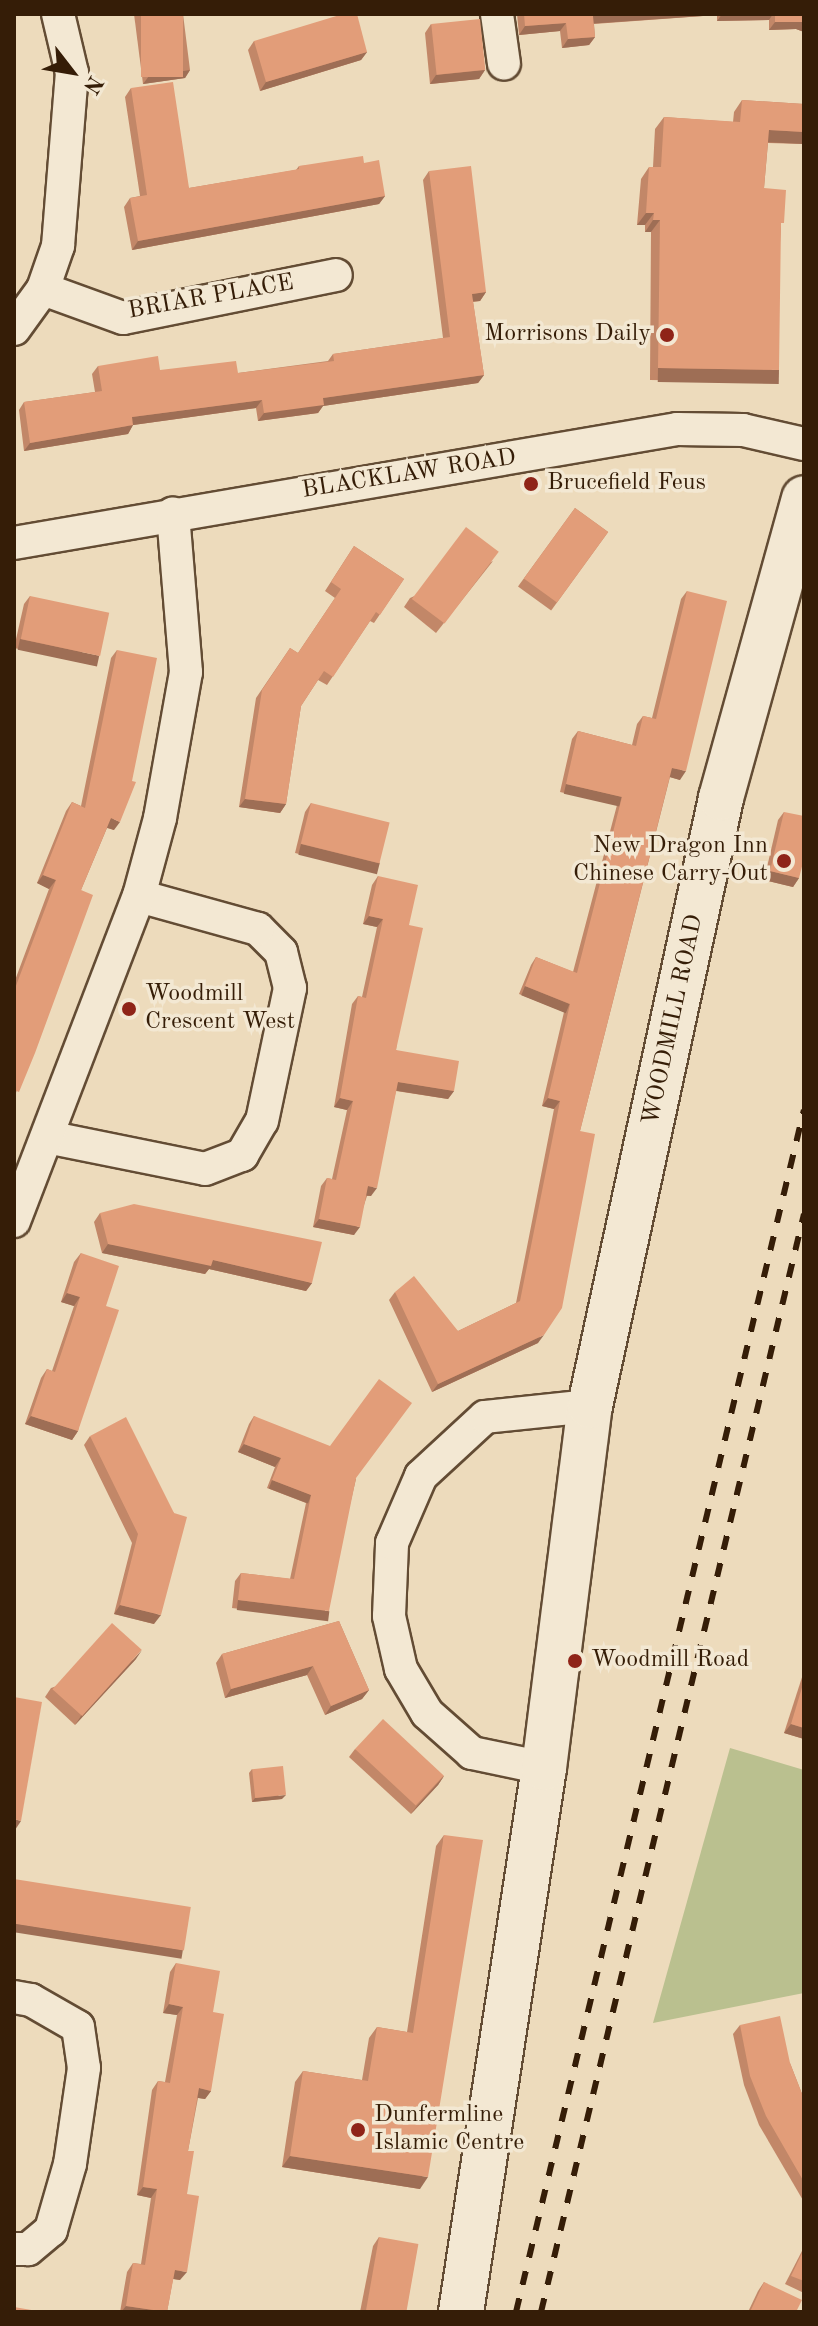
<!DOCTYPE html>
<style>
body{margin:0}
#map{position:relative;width:818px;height:2326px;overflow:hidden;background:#eddbbc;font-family:"Old Standard TT",serif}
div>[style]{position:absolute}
.green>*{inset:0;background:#bac08f}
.roads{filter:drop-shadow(2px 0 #634c34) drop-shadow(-2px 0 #634c34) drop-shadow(0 2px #634c34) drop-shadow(0 -2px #634c34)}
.street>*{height:32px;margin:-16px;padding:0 16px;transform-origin:16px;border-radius:16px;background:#f3e8d3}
.secondary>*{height:44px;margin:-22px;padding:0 22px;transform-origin:22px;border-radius:22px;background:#f3e8d3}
.rail>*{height:6px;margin-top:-3px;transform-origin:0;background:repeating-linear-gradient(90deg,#351d07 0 14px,transparent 0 28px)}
.wall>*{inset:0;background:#c28768;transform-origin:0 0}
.shaded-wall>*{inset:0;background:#9e6e55;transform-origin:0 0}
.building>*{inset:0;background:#e29d79;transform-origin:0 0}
.dots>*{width:22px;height:22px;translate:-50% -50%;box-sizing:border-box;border:4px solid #f3e8d3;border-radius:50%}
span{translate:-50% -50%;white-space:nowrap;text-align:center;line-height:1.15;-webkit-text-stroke:7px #f3e8d3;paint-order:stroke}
.street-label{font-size:24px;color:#351d07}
.poi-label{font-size:24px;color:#351d07}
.right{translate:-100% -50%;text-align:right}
.left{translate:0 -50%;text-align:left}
.frame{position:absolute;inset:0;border:16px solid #351d07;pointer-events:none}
.north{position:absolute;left:32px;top:32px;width:80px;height:80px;-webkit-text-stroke:6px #f3e8d3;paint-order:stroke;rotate:121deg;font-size:22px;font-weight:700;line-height:32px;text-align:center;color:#351d07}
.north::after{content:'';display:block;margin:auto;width:28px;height:36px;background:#351d07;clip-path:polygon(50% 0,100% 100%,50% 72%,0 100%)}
</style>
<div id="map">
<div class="green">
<div style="clip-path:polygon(730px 1748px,804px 1770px,804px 1993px,653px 2023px)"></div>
</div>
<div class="roads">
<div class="street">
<div style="left:497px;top:14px;width:50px;rotate:82deg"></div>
<div style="left:43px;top:289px;width:85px;rotate:19.9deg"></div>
<div style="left:123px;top:318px;width:217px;rotate:-11.4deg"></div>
<div style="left:14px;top:329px;width:49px;rotate:-54.1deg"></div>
<div style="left:43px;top:289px;width:46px;rotate:-70.8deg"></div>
<div style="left:58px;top:246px;width:174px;rotate:-85.4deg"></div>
<div style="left:72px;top:73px;width:61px;rotate:-103.3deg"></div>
<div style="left:14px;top:543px;width:673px;rotate:-9.76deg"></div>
<div style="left:677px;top:429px;width:66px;rotate:0.9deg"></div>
<div style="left:743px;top:430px;width:63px;rotate:12.9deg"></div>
<div style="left:47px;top:1137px;width:161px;rotate:11.4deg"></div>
<div style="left:205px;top:1169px;width:40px;rotate:-21deg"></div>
<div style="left:242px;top:1155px;width:39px;rotate:-60deg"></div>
<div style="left:262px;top:1121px;width:136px;rotate:-78.1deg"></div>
<div style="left:290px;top:988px;width:37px;rotate:-104deg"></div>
<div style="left:281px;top:952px;width:33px;rotate:-135deg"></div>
<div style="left:258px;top:929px;width:123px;rotate:-164.5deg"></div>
<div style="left:14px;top:1221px;width:348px;rotate:-69deg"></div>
<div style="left:139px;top:896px;width:81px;rotate:-74.9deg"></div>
<div style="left:160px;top:818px;width:148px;rotate:-79.9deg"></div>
<div style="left:186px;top:672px;width:159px;rotate:-94.7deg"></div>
<div style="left:544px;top:1768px;width:74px;rotate:-168.2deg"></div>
<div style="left:472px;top:1753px;width:60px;rotate:-138.4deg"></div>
<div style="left:427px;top:1713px;width:51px;rotate:-120.6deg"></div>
<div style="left:401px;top:1669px;width:54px;rotate:-102.8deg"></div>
<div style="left:389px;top:1616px;width:73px;rotate:-87.6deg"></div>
<div style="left:392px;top:1543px;width:73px;rotate:-66.6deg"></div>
<div style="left:421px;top:1476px;width:87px;rotate:-42.7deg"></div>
<div style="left:485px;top:1417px;width:106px;rotate:-6deg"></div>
<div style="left:14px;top:1997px;width:17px;rotate:10deg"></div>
<div style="left:31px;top:2000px;width:54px;rotate:29.9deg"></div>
<div style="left:78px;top:2027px;width:41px;rotate:81.7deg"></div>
<div style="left:84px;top:2068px;width:97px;rotate:98.3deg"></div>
<div style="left:70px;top:2164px;width:69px;rotate:106.1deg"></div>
<div style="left:51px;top:2230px;width:30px;rotate:140deg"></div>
<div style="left:28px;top:2249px;width:14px;rotate:180deg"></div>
</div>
<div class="secondary">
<div style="left:461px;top:2312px;width:550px;rotate:-81.33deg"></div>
<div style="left:544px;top:1768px;width:365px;rotate:-82.8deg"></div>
<div style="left:590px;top:1406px;width:622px;rotate:-77.84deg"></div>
<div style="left:721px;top:798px;width:311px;rotate:-74.5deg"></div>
</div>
</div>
<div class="rail">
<div style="left:516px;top:2312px;width:1236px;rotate:-76.53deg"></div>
<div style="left:541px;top:2312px;width:1129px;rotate:-76.53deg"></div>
</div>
<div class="wall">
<div style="clip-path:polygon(134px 14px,183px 14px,190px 70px,185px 78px,143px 84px)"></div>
<div style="clip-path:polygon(517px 14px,804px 14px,804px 32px,796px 29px,769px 30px,769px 20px,717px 21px,717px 15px,594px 24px,595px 37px,589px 45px,562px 48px,560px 31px,519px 35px)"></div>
<div style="clip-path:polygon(431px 24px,485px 70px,479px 79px,430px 84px,425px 33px)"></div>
<div style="clip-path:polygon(254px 41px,367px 52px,361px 60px,260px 91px,248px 50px)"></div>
<div style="clip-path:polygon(131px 88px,189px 188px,296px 170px,299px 166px,364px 163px,385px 196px,379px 204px,132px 250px,124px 207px,130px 198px,140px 196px,125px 97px)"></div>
<div style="clip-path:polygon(742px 100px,804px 104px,804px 144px,768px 143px,764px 188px,781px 227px,771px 382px,650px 380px,651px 232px,645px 232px,645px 225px,637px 225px,641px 179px,649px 167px,653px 167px,655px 129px,664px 117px,733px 122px,734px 112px)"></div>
<div style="clip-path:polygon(429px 171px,486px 292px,480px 301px,473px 302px,484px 375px,478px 383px,323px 406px,318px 413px,258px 421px,256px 408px,133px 425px,128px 434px,24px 451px,19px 410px,24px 402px,95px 392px,92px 374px,98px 366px,160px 370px,238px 373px,328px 361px,333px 354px,443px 338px,423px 180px)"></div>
<div style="left:575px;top:508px;width:41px;height:97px;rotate:36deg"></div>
<div style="clip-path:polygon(354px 546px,404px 579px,374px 623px,370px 621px,327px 685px,318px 680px,301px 706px,286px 804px,280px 813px,239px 807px,256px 698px,290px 648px,298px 653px,335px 598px,325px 591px)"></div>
<div style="clip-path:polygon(493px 561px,436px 633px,404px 607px,410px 598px)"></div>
<div style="clip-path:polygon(687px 591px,680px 780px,670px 777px,580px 1131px,538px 1343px,432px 1392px,389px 1300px,395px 1292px,458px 1331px,516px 1303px,554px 1109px,542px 1106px,564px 1012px,519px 994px,531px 965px,536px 957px,573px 972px,617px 805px,560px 792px,572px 739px,578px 731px,632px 745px,637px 724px,643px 716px,652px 718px,681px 599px)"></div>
<div style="clip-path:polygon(30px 596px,93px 665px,14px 648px,24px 604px)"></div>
<div style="clip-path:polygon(117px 650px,114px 830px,107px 828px,81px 890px,14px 1099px,14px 983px,49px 889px,37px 883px,66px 811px,72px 802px,81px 806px,111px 658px)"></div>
<div style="clip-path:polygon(311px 803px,380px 863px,374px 872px,295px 853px,305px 812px)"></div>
<div style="clip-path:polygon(784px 812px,799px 878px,793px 887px,764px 880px,778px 820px)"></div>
<div style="clip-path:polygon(378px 876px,409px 925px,396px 1050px,454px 1091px,448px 1099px,396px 1091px,371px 1196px,367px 1196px,354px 1235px,313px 1227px,321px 1186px,327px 1178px,332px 1179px,347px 1110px,334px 1107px,352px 1004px,358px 996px,362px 997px,377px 927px,363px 924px,372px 885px)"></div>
<div style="clip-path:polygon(100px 1213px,312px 1283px,306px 1291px,209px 1269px,205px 1274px,102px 1253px,94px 1222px)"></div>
<div style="clip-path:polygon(81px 1253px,106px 1306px,78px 1431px,72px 1440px,25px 1424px,41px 1378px,47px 1369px,52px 1371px,74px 1306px,61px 1302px,74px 1262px)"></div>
<div style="clip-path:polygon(254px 1416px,356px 1479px,323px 1619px,232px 1608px,235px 1581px,241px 1573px,290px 1579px,306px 1503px,267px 1488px,275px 1467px,238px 1452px,249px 1424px)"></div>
<div style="clip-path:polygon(90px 1436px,174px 1513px,154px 1624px,114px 1614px,132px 1543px,84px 1445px)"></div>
<div style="clip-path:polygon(339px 1621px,369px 1690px,362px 1699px,325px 1715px,307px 1675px,225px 1698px,216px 1663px,222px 1654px)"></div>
<div style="clip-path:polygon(136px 1659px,75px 1725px,45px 1697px,51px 1688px)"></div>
<div style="clip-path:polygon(804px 1671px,804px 1739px,784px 1733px)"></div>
<div style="clip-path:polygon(355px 1749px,444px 1776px,438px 1785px,411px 1814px,349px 1757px)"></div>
<div style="clip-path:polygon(252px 1769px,282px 1799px,252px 1802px,249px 1773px)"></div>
<div style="clip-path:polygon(444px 1835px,420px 2189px,282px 2167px,295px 2082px,303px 2071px,362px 2080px,369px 2038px,377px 2027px,407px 2032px,436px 1846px)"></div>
<div style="clip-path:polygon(176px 1963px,213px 2012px,211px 2091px,205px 2099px,198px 2098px,188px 2151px,187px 2194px,180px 2280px,173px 2279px,167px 2312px,120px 2312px,127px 2272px,133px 2263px,141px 2264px,151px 2198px,137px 2195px,152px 2090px,158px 2081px,165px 2082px,177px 2015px,163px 2013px,170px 1972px)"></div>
<div style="clip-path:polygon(740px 2025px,790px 2063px,804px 2099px,804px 2202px,759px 2125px,744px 2085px,733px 2034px)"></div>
<div style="clip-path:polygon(379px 2237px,406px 2312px,360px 2312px,373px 2246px)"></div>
<div style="clip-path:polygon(804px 2247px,804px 2293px,785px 2284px)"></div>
<div style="clip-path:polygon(764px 2282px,796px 2312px,748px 2312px,758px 2291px)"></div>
</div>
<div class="shaded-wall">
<div style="clip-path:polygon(620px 14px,718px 14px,717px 15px,587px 24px,593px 16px)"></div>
<div style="clip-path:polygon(722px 14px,773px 14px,769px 20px,717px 21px)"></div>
<div style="clip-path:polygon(802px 20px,804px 21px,804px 32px,796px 29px,769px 30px,775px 22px)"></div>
<div style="clip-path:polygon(566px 23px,560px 31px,519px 35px,525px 26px)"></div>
<div style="clip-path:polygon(595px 37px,589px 45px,562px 48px,568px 39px)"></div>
<div style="clip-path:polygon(367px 52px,361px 60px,260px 91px,266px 82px)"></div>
<div style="clip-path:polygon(190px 70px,185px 78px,143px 84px,149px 76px)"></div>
<div style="clip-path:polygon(485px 70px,479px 79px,430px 84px,436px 75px)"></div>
<div style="clip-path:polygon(769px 130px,804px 132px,804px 144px,760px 142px)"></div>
<div style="clip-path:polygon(385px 196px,379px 204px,132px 250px,138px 241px)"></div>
<div style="clip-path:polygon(646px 213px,654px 213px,645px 225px,637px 225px)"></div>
<div style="clip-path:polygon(653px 220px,660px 220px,651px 232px,645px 232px)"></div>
<div style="clip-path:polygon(486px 292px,480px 301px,466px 302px,472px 294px)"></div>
<div style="left:658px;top:368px;width:121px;height:14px;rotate:1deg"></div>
<div style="clip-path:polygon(484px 375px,478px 383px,323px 406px,318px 413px,258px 421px,264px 413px,323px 398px)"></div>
<div style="clip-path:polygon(262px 400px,256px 408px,126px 426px,132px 417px)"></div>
<div style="clip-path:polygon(133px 425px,128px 434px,24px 451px,30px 443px)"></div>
<div style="left:20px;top:639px;width:81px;height:11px;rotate:12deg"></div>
<div style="clip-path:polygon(672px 768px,686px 771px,680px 780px,666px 776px)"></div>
<div style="left:566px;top:784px;width:57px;height:10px;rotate:13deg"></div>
<div style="clip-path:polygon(245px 799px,286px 804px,280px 813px,239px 807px)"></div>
<div style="clip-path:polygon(111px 818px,120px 822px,114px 830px,105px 827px)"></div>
<div style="left:301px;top:844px;width:81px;height:11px;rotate:14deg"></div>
<div style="clip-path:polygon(770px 871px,799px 878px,793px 887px,764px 880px)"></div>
<div style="clip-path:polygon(43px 875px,56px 880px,49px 889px,37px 883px)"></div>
<div style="clip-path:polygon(369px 916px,383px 919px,377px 927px,363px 924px)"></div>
<div style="left:525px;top:986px;width:48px;height:10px;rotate:22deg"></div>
<div style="clip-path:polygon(398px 1082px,454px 1091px,448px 1099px,392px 1090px)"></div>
<div style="clip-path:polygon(340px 1098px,353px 1101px,347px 1110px,334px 1107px)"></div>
<div style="clip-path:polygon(548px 1098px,560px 1101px,554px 1109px,542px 1106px)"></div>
<div style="clip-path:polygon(368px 1186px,377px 1188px,371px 1196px,362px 1195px)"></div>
<div style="clip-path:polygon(319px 1219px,360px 1227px,354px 1235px,313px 1227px)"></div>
<div style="clip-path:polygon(108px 1244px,213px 1260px,312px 1283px,306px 1291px,209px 1269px,205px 1274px,102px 1253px)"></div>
<div style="clip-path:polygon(67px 1293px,80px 1297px,74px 1306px,61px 1302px)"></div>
<div style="clip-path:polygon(544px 1335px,538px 1343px,432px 1392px,438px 1384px)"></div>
<div style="clip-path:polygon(31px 1416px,78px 1431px,72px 1440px,25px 1424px)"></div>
<div style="clip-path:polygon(244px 1444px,281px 1458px,275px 1467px,238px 1452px)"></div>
<div style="left:272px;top:1480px;width:42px;height:9px;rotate:21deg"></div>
<div style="left:238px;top:1600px;width:92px;height:10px;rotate:7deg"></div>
<div style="clip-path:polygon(120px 1605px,161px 1615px,154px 1624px,114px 1614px)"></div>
<div style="clip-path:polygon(142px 1650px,136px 1659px,75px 1725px,81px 1716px)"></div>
<div style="clip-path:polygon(313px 1666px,307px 1675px,225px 1698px,231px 1689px)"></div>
<div style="clip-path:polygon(369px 1690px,362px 1699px,325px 1715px,331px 1706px)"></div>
<div style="clip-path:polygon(791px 1724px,804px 1728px,804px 1739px,784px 1733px)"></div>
<div style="clip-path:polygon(444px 1776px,438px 1785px,411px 1814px,417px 1806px)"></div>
<div style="clip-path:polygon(286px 1795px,282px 1799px,252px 1802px,255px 1798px)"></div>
<div style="clip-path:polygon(14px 1819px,21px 1821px,15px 1830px,14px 1829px)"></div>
<div style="left:14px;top:1923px;width:171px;height:9px;rotate:9deg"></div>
<div style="clip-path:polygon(169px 2004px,183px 2007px,177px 2015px,163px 2013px)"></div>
<div style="clip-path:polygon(199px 2088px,211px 2091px,205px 2099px,193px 2097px)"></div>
<div style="clip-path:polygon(290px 2156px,428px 2177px,420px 2189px,282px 2167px)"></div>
<div style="clip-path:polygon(143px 2187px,157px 2189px,151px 2198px,137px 2195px)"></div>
<div style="clip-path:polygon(175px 2270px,187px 2272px,180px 2280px,168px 2278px)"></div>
<div style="clip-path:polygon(126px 2306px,167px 2312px,121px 2312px)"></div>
</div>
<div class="building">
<div style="left:141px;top:14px;width:42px;height:63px"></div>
<div style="clip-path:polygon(343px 14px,357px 14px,367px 52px,266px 82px,254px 41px)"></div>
<div style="clip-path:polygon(524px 14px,620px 14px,593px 16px,595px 37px,568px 39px,566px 23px,525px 26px)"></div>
<div style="left:775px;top:14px;width:29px;height:8px"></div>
<div style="left:480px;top:19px;width:51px;height:49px;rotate:84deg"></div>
<div style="clip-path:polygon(173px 82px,189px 188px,299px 169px,299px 166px,363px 156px,364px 163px,379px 160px,385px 196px,138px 241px,130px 198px,147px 195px,131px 88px)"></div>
<div style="clip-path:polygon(742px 100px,804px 104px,804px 132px,769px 130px,764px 188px,786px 190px,784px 223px,781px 223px,779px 370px,658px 368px,660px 220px,653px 220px,654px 213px,646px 213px,649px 167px,661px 167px,664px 117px,740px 122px)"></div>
<div style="clip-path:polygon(471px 166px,486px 292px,472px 294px,484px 375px,323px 398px,324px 405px,264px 413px,262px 400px,132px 417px,133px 425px,30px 443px,24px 402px,102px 391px,98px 366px,158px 356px,160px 370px,236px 361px,238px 373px,334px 361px,333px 354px,450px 337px,429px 171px)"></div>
<div style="left:575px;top:508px;width:41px;height:87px;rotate:36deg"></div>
<div style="left:466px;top:527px;width:41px;height:90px;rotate:37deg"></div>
<div style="clip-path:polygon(354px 546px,404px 579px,380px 615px,376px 612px,333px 677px,324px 671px,301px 706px,286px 804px,245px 799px,262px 690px,290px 648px,298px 653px,341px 589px,331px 582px)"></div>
<div style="clip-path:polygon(687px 591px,727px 601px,686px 771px,672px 768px,580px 1131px,595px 1134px,562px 1308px,544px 1335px,438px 1384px,395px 1292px,414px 1276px,458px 1331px,520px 1301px,560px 1101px,548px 1098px,570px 1004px,525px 986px,536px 957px,577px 973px,622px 797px,566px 784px,578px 731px,636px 746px,643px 716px,656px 719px)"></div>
<div style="left:30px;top:596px;width:81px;height:44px;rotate:12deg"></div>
<div style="clip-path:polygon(117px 650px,157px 658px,132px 781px,136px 782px,120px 822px,111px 818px,81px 890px,93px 895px,35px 1053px,19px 1092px,14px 1090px,14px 991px,56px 880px,43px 875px,72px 802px,85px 808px)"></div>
<div style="left:311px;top:803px;width:81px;height:42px;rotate:14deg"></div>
<div style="clip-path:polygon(784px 812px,804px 816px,804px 859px,799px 878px,770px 871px)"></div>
<div style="clip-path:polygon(378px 876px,418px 885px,409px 925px,423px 928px,396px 1050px,459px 1061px,454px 1091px,398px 1082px,377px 1188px,368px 1186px,360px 1227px,319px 1219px,327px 1178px,336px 1180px,353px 1101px,340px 1098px,358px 996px,366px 998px,383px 919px,369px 916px)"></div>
<div style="clip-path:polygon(134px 1204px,322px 1242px,312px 1283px,213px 1260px,211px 1266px,108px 1244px,100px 1213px)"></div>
<div style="clip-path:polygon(81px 1253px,119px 1266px,106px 1306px,119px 1310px,78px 1431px,31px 1416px,47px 1369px,55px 1372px,80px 1297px,67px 1293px)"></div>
<div style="clip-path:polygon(379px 1379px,412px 1403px,356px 1478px,329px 1611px,238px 1600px,241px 1573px,294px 1579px,311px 1495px,272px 1480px,281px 1458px,244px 1444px,254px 1416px,330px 1446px)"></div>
<div style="clip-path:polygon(126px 1417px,174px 1513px,187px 1517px,161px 1615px,120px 1605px,138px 1534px,90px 1436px)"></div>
<div style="clip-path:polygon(339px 1621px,369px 1690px,331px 1706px,313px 1666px,231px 1689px,222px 1654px)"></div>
<div style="left:112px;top:1623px;width:40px;height:89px;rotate:42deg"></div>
<div style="clip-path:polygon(804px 1681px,804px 1728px,791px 1724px)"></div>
<div style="clip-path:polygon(14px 1697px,42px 1702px,21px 1821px,14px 1819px)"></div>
<div style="left:383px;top:1719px;width:83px;height:41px;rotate:43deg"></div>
<div style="left:283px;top:1766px;width:29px;height:31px;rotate:84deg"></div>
<div style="clip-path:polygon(444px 1835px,483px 1840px,428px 2177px,290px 2156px,303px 2071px,368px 2081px,377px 2027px,413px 2033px)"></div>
<div style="left:14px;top:1879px;width:179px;height:44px;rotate:9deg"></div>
<div style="clip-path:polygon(176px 1963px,220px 1971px,213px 2012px,224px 2014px,211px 2091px,199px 2088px,188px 2151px,194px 2151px,187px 2194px,199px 2196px,187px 2272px,175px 2270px,167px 2312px,126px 2306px,133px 2263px,145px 2265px,157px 2189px,143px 2187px,158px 2081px,170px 2083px,183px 2007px,169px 2004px)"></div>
<div style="clip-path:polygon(780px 2016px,790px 2063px,804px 2099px,804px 2182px,766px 2116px,750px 2076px,740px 2025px)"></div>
<div style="left:379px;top:2237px;width:40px;height:76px;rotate:10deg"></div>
<div style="clip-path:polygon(804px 2249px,804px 2281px,791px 2276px)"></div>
<div style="clip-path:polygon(764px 2282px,802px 2300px,796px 2312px,750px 2312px)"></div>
<div style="clip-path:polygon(14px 2307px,43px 2312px,14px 2312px)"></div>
</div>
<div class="dots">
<div style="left:667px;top:335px;background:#8f2418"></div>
<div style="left:531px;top:484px;background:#8f2418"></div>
<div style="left:784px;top:861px;background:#8f2418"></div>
<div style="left:129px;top:1009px;background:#8f2418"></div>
<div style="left:575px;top:1661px;background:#8f2418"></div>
<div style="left:358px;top:2130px;background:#8f2418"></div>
</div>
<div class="street-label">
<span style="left:211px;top:298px;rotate:-10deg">BRIAR PLACE</span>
<span style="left:409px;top:475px;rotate:-9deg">BLACKLAW ROAD</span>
<span style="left:674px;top:1020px;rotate:-78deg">WOODMILL ROAD</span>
</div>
<div class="poi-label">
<span class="right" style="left:651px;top:335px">Morrisons Daily</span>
<span class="left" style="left:547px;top:484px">Brucefield Feus</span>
<span class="right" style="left:768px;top:861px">New Dragon Inn<br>Chinese Carry-Out</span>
<span class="left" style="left:145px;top:1009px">Woodmill<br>Crescent West</span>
<span class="left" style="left:591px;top:1661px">Woodmill Road</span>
<span class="left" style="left:374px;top:2130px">Dunfermline<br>Islamic Centre</span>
</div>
<div class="frame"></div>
<div class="north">N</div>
</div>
